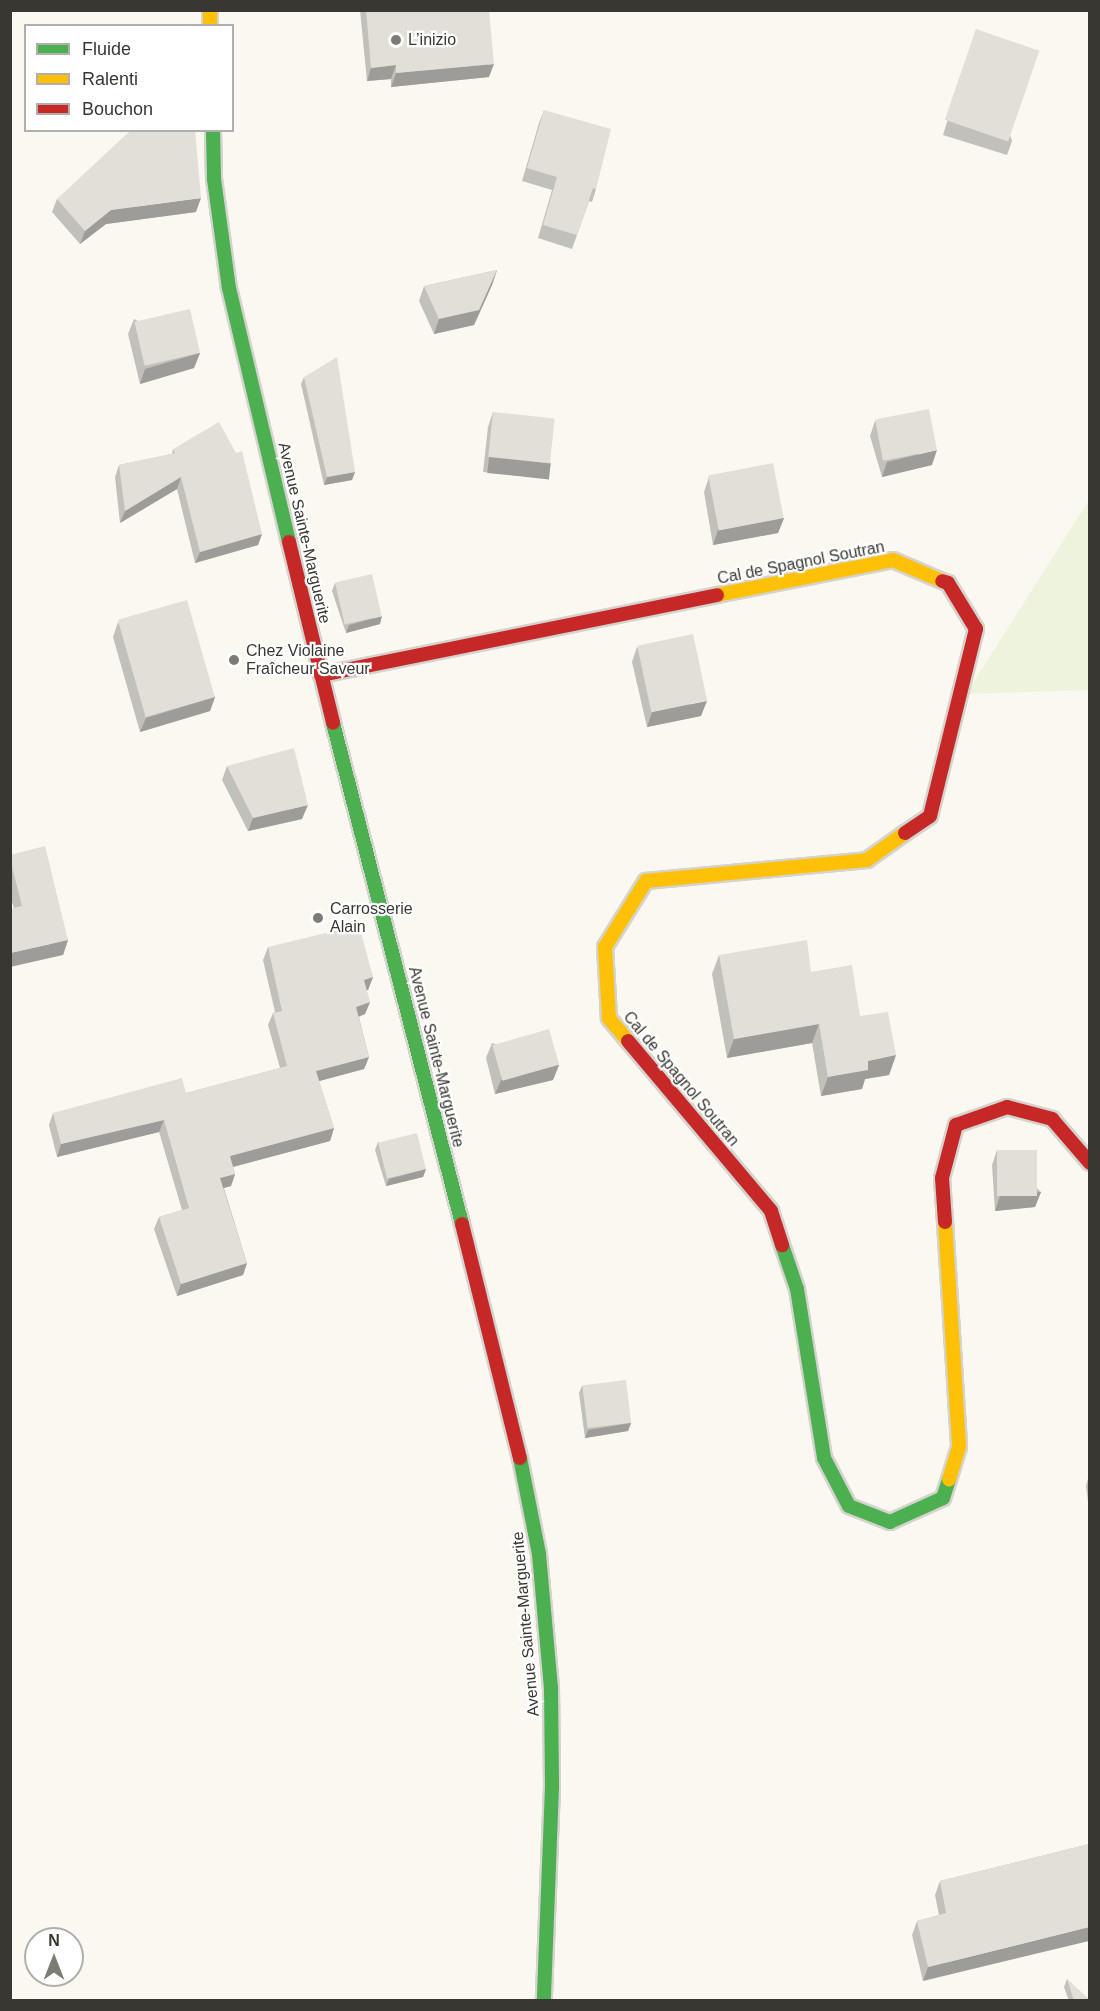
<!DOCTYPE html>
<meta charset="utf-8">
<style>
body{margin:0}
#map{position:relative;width:1100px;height:2011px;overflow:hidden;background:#faf8f0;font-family:Arial,sans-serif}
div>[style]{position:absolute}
.green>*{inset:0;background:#eef3dd}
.roads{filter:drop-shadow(2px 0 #d5d3cd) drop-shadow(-2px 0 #d5d3cd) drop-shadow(0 2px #d5d3cd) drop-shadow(0 -2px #d5d3cd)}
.fast>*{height:14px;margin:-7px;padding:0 7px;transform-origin:7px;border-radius:7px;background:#4caf50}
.slow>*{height:14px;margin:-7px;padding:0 7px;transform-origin:7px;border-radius:7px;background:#ffc107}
.jam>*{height:14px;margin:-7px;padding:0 7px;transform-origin:7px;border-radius:7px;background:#c62828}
.wall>*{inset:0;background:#c2c0bb}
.shaded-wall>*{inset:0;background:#9e9c98;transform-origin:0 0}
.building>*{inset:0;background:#e2dfd9;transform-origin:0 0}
.dots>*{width:16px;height:16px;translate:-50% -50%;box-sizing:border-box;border:3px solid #fff;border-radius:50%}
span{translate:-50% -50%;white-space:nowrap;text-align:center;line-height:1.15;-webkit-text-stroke:4.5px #fff;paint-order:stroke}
.poi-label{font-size:16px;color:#393732}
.left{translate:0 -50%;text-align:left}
.street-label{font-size:16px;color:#393732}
.frame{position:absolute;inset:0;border:12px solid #393732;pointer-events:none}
.legend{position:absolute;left:24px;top:24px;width:210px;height:108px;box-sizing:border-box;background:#fff;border:2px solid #b0afad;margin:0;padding:8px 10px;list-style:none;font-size:18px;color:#393732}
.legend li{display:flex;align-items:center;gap:12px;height:30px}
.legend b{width:30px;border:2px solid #b0afad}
.north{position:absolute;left:24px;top:1927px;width:60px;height:60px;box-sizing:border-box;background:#fff;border:2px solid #b0afad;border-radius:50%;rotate:0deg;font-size:16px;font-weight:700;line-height:24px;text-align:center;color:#393732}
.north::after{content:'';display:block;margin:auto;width:21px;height:27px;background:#7d7b74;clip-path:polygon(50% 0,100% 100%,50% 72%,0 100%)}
</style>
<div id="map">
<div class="green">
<div style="clip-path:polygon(1089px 500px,1089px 690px,966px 694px)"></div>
</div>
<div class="roads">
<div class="fast">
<div style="left:213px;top:130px;width:49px;rotate:88.8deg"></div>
<div style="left:214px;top:179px;width:110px;rotate:82.2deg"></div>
<div style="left:229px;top:288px;width:261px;rotate:76.7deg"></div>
<div style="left:333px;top:723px;width:517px;rotate:75.56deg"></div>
<div style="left:782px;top:1245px;width:46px;rotate:71.2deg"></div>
<div style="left:797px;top:1289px;width:171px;rotate:80.9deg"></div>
<div style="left:824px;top:1458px;width:54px;rotate:62.5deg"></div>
<div style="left:849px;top:1506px;width:44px;rotate:21.3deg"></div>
<div style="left:890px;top:1522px;width:58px;rotate:-24.4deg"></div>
<div style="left:943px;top:1498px;width:19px;rotate:-72deg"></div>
<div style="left:520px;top:1458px;width:98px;rotate:78.8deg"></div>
<div style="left:539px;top:1554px;width:135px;rotate:84.9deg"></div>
<div style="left:551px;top:1688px;width:99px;rotate:89.4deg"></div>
<div style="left:552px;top:1787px;width:213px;rotate:92.2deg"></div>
</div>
<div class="slow">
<div style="left:210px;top:10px;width:16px;rotate:90deg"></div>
<div style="left:717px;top:595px;width:179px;rotate:-11.2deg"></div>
<div style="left:893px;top:560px;width:53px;rotate:23.2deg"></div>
<div style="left:628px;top:1041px;width:30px;rotate:-130deg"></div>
<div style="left:609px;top:1018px;width:71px;rotate:-93.2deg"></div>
<div style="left:605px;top:947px;width:78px;rotate:-58.2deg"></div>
<div style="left:646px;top:881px;width:222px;rotate:-5.4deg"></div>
<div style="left:867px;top:860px;width:47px;rotate:-35.4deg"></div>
<div style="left:945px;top:1222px;width:225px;rotate:86.4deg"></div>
<div style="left:959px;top:1447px;width:34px;rotate:107deg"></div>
</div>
<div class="jam">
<div style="left:289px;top:542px;width:186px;rotate:76.3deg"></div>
<div style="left:321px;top:675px;width:404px;rotate:-11.4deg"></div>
<div style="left:905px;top:833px;width:30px;rotate:-34deg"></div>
<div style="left:930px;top:816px;width:193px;rotate:-76.2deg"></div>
<div style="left:976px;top:629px;width:54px;rotate:-121.3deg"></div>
<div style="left:948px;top:583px;width:6px;rotate:-162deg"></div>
<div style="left:628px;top:1041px;width:222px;rotate:49.9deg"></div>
<div style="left:771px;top:1211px;width:36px;rotate:72deg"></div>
<div style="left:945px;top:1222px;width:44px;rotate:-93.9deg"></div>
<div style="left:942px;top:1178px;width:55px;rotate:-75.2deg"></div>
<div style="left:956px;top:1125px;width:54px;rotate:-19.4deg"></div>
<div style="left:1007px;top:1107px;width:47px;rotate:14.9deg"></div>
<div style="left:1052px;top:1119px;width:58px;rotate:49.2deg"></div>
<div style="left:462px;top:1224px;width:241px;rotate:76.1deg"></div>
</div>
</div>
<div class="wall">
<div style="clip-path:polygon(360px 10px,489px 10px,489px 77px,391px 87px,391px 79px,367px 81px)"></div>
<div style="clip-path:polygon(976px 30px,1012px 141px,1007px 155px,943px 135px)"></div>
<div style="clip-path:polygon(544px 110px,596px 189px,592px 202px,589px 201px,572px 249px,538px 238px,552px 190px,522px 181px,539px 123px)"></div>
<div style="clip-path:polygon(57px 199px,196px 212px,106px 224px,80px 244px,52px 212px)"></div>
<div style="clip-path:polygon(497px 270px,492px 285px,474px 325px,434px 334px,419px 301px,424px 286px)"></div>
<div style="clip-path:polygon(134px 319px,200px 353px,194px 368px,140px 384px,128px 334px)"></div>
<div style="clip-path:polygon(304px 377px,355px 472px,352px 480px,324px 485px,301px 384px)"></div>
<div style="clip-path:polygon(493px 412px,551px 463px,546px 478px,483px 472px,488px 427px)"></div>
<div style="clip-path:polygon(875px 421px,932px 465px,882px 477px,870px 436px)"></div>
<div style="clip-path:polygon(173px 449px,262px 534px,258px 545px,195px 563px,177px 489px,120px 523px,115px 477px,119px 465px,172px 454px)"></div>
<div style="clip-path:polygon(709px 477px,784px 518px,778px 533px,713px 545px,704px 492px)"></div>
<div style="clip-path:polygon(335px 583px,380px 624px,346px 633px,332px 591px)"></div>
<div style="clip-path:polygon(118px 622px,215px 697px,210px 711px,140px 732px,113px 637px)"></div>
<div style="clip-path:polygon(637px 647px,701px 716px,647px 727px,632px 662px)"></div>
<div style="clip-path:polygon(227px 766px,302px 819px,248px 831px,222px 780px)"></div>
<div style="clip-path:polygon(10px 855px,68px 940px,63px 955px,14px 908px,10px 896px)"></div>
<div style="clip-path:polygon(268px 947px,373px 977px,368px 990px,366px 990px,370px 1002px,365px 1014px,359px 1017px,369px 1057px,364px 1069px,319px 1081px,334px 1128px,330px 1141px,233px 1167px,235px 1174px,231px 1186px,224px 1188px,247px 1263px,243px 1275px,177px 1296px,154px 1229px,159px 1217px,182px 1210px,159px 1132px,57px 1157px,49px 1125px,53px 1113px,186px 1093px,280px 1068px,268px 1025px,273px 1013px,275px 1012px,263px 960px)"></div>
<div style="clip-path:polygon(719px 955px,811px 972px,860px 1016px,896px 1055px,889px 1075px,865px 1079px,862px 1089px,821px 1096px,812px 1043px,727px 1058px,712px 974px)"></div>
<div style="clip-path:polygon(492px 1043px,559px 1065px,553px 1080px,495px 1094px,486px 1058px)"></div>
<div style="clip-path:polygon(378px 1142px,426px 1169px,423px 1177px,386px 1186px,375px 1150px)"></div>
<div style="clip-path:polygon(997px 1150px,1041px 1192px,1035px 1207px,995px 1211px,992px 1165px)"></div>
<div style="clip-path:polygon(1089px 1261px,1089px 1306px,1088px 1266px)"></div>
<div style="clip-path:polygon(582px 1386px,631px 1423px,628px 1431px,585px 1438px,579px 1393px)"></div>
<div style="clip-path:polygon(1089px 1475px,1089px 1509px,1086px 1486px)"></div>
<div style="clip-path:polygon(1089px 1844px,923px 1981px,912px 1935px,917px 1921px,939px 1915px,935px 1895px,940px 1881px)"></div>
<div style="clip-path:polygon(1067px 1979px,1089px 2001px,1069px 2001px,1064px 1987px)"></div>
</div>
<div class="shaded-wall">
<div style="clip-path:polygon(494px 64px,489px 77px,391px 87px,396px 73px)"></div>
<div style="clip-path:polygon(396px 65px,391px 79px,367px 81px,371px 68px)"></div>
<div style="clip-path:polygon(201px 198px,196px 212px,106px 224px,80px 244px,85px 231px,111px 210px)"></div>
<div style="clip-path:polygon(497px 270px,492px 285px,474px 325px,434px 334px,439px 319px)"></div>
<div style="clip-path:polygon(200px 353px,194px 368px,140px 384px,145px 369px)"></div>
<div style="clip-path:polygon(937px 450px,932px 465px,882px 477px,887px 462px)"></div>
<div style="left:489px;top:457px;width:62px;height:16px;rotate:6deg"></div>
<div style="clip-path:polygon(355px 472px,352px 480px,324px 485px,327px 477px)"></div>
<div style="clip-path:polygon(181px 477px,177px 489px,120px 523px,125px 511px)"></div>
<div style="clip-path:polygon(784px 518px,778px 533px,713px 545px,718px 530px)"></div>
<div style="clip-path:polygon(262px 534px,258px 545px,195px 563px,200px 552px)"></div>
<div style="clip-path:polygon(382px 616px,380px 624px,346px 633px,349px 625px)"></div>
<div style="clip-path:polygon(215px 697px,210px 711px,140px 732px,146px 718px)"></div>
<div style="clip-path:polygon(707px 701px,701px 716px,647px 727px,652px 712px)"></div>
<div style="clip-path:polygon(308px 805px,302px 819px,248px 831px,253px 818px)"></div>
<div style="clip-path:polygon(68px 940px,63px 955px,10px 967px,10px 953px)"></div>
<div style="clip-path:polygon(373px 977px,368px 990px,359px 992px,364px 980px)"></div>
<div style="clip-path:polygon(370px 1002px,365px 1014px,352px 1019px,356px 1007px)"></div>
<div style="clip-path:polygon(819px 1024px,812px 1043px,727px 1058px,734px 1039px)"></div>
<div style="clip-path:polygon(896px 1055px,889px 1075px,865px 1079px,862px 1089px,821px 1096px,828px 1077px,868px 1061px)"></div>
<div style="clip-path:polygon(369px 1057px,364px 1069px,312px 1083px,316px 1071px)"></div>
<div style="clip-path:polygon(559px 1065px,553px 1080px,495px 1094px,501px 1080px)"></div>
<div style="clip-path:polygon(164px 1120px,159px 1132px,57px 1157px,61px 1144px)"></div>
<div style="clip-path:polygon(334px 1128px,330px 1141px,225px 1169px,230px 1156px)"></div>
<div style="clip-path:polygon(426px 1169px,423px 1177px,386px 1186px,389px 1179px)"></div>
<div style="clip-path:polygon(235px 1174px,231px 1186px,216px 1190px,220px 1178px)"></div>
<div style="clip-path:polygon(1041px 1192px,1035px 1207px,995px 1211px,1000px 1196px)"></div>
<div style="clip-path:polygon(247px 1263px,243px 1275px,177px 1296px,181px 1284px)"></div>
<div style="clip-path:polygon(631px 1423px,628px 1431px,585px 1438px,588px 1430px)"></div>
<div style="clip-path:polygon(1089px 1927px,1089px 1941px,923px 1981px,928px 1967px)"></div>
</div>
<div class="building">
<div style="clip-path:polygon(366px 10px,489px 10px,494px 64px,396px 73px,396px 65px,371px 68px)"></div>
<div style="left:976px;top:29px;width:67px;height:96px;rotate:19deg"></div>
<div style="clip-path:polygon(544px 110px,611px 129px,596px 189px,593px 188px,577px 235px,543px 225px,557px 177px,527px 168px)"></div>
<div style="clip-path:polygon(131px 130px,195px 130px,201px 198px,111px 210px,85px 231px,57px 199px)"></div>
<div style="clip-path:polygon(497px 270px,479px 310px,439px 319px,424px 286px)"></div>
<div style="left:190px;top:309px;width:45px;height:57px;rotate:77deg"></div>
<div style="clip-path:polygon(337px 357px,355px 472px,327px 477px,304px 377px)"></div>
<div style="left:929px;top:409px;width:42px;height:55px;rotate:79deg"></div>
<div style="left:493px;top:412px;width:62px;height:45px;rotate:6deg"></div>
<div style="clip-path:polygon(219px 422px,236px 453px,242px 451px,262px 534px,200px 552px,181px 477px,125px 511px,119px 465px,175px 453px,173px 449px)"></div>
<div style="left:773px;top:463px;width:56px;height:66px;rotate:79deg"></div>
<div style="left:372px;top:574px;width:43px;height:38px;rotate:77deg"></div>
<div style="left:187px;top:600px;width:101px;height:72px;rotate:74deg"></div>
<div style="left:693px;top:634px;width:68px;height:57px;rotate:78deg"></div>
<div style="clip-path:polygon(294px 748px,308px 805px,253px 818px,227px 766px)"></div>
<div style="clip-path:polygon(45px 846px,68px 940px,10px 953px,10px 909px,22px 906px,10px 859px,10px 855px)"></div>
<div style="clip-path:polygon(359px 925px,373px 977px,364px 980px,370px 1002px,356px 1007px,369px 1057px,316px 1071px,334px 1128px,230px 1156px,235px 1174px,220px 1178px,247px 1263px,181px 1284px,159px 1217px,189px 1208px,164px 1120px,61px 1144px,53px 1113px,182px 1078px,186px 1093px,287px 1066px,273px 1013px,282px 1011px,268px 947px)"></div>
<div style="clip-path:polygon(807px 940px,811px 972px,852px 965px,860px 1016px,888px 1012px,896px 1055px,868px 1061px,868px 1070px,828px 1077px,819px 1024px,734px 1039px,719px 955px)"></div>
<div style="left:549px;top:1029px;width:37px;height:59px;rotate:74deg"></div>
<div style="left:417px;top:1133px;width:37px;height:40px;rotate:76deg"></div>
<div style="left:997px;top:1150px;width:40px;height:46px"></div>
<div style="left:626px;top:1380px;width:43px;height:44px;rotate:83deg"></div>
<div style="clip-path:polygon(1089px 1844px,1089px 1927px,928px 1967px,917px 1921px,946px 1913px,940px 1881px)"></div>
<div style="clip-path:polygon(1067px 1979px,1089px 1999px,1089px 2001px,1074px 2001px)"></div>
</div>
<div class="dots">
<div style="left:396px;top:40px;background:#7d7b74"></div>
<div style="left:234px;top:660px;background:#7d7b74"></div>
<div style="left:318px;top:918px;background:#7d7b74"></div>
</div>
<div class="poi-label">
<span class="left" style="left:408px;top:40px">L’inizio</span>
<span class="left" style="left:246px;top:660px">Chez Violaine<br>Fraîcheur Saveur</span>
<span class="left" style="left:330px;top:918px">Carrosserie<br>Alain</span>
</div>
<div class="street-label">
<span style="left:304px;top:533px;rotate:77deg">Avenue Sainte-Marguerite</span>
<span style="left:801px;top:563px;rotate:-11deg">Cal de Spagnol Soutran</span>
<span style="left:436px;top:1057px;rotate:76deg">Avenue Sainte-Marguerite</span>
<span style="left:681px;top:1079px;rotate:50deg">Cal de Spagnol Soutran</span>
<span style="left:526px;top:1624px;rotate:-95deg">Avenue Sainte-Marguerite</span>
</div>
<div class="frame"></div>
<ul class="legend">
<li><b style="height:8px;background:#4caf50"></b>Fluide</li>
<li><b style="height:8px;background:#ffc107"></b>Ralenti</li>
<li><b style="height:8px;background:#c62828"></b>Bouchon</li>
</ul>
<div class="north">N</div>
</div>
